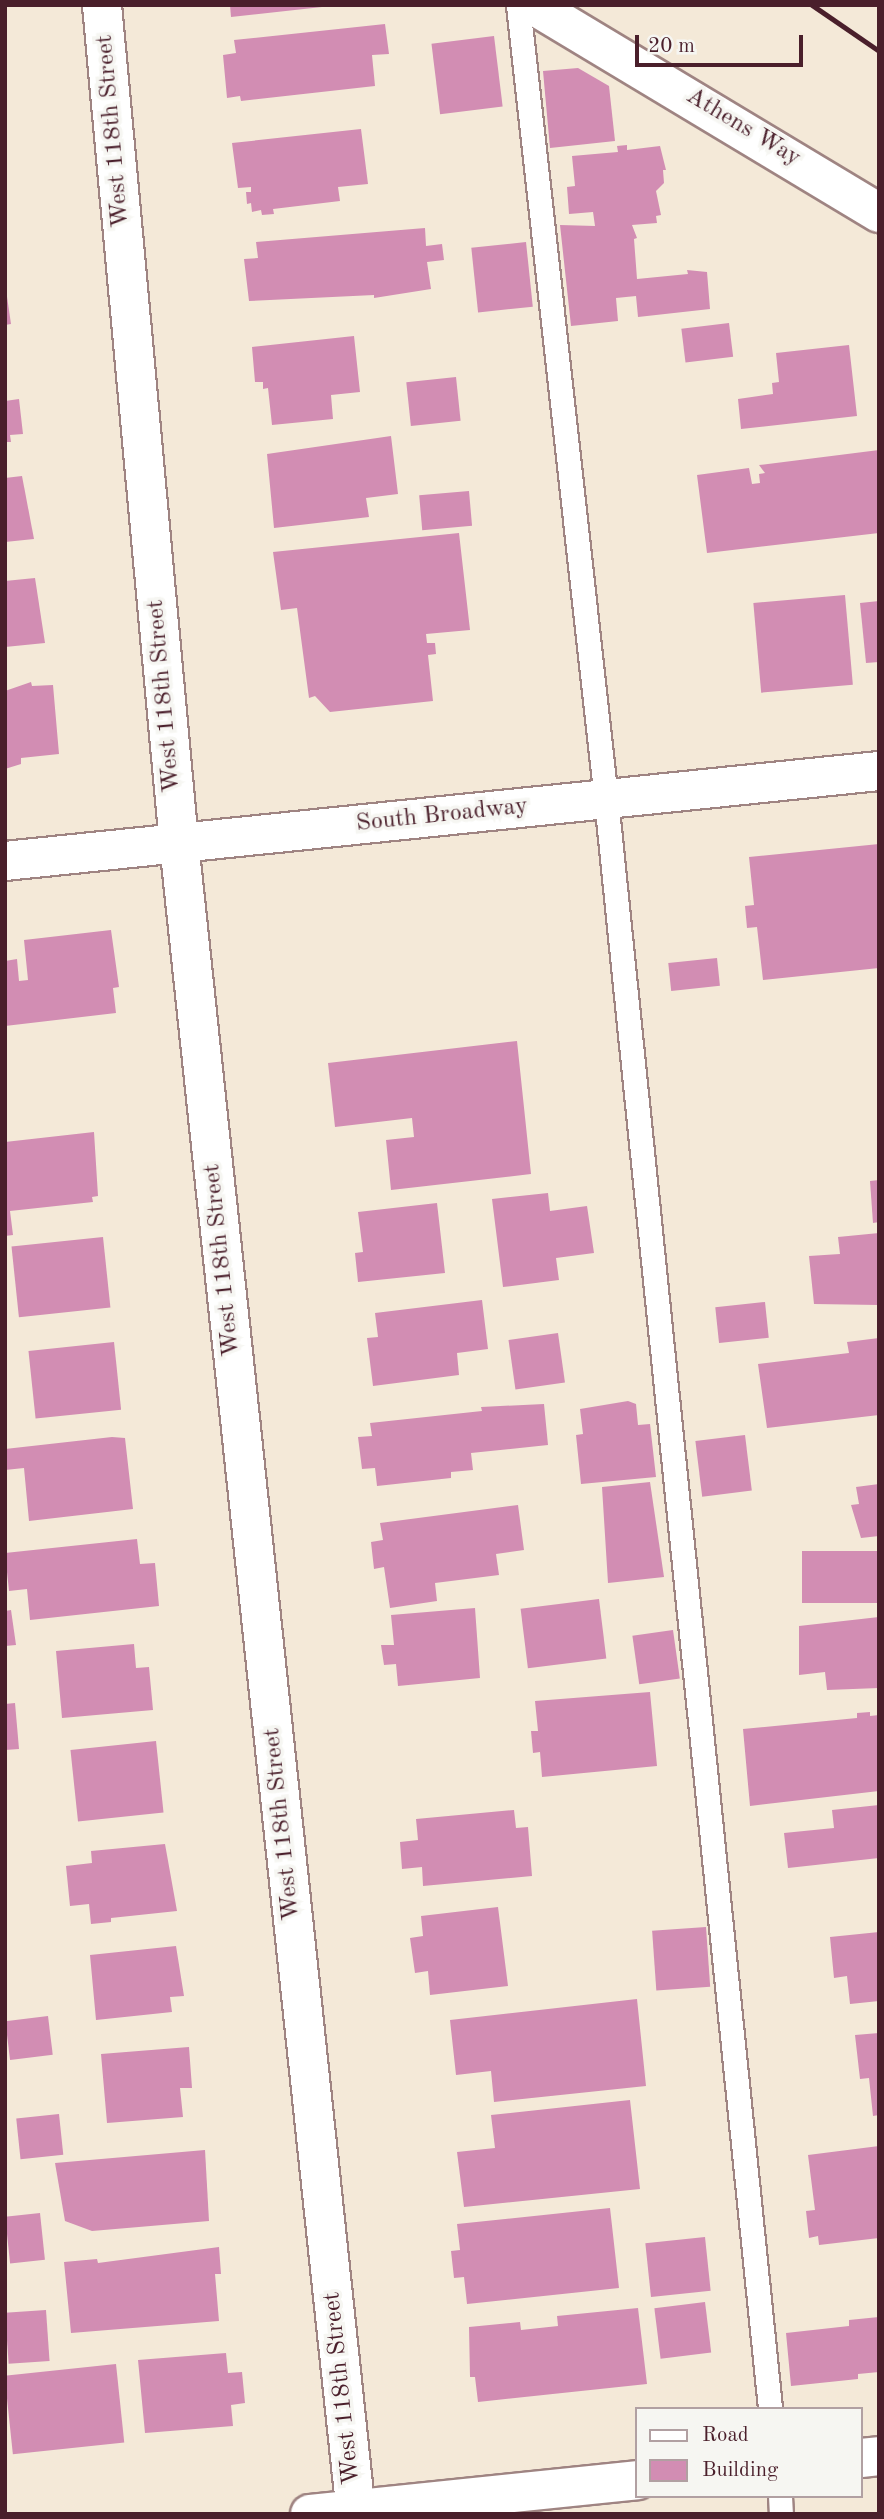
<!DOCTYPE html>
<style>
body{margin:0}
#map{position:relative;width:884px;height:2519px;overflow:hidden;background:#f4e9d8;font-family:"Old Standard TT",serif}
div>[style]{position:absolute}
.building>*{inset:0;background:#d28db3;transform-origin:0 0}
.roads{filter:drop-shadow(2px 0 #9f8482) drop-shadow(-2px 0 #9f8482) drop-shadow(0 2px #9f8482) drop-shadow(0 -2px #9f8482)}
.lane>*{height:23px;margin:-11.5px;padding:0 11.5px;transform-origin:11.5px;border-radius:11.5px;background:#fff}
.street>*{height:38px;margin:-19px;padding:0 19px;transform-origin:19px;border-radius:19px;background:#fff}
.secondary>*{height:38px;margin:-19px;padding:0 19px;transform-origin:19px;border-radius:19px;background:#fff}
.rail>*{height:5px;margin:-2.5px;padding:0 2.5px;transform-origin:2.5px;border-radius:2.5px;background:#4a1f2b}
span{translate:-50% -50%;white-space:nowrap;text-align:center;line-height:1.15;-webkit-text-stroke:7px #f6f6f2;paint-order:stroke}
.street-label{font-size:24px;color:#4a1f2b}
.frame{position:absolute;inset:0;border:7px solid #4a1f2b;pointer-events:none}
.legend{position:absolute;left:635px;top:2407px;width:228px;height:91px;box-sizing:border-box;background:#f6f6f2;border:2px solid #b1a0a2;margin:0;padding:9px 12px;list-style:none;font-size:21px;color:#4a1f2b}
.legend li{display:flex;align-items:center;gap:14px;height:35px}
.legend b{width:35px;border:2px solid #b1a0a2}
.scale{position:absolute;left:635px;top:35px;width:168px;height:32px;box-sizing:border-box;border:4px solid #4a1f2b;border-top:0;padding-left:9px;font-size:21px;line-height:24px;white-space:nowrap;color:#4a1f2b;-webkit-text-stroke:5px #f6f6f2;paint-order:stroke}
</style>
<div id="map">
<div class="building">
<div style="clip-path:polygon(230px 5px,322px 5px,322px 7px,231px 17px)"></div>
<div style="clip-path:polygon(385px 24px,389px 54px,372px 55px,375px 86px,241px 101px,240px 96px,227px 98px,223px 55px,236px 53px,234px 40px)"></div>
<div style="left:494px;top:36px;width:71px;height:63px;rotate:83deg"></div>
<div style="clip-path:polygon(578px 68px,609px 86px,615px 141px,550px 148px,543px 71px)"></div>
<div style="clip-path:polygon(361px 129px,368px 184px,338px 187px,340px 201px,273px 209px,274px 214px,262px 215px,261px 210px,252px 212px,251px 203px,247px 204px,246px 192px,251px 192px,251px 187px,238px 188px,232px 143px)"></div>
<div style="clip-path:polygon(627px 145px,627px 150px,660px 146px,666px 170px,663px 170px,664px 183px,656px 191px,661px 215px,656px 216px,657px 223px,632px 225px,637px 238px,634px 239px,637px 279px,688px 274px,687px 270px,707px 272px,710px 309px,638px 317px,636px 296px,616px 298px,618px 321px,571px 326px,560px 225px,595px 226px,593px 212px,569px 214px,567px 187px,575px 186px,572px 156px,618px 152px,617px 146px)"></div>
<div style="clip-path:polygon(425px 228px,426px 246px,442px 244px,444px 260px,427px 262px,431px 289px,374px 298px,374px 295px,249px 301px,244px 259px,258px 258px,256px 242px)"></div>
<div style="left:526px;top:242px;width:65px;height:55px;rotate:84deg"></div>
<div style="clip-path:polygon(5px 283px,11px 324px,5px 325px)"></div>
<div style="left:729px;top:323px;width:34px;height:48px;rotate:83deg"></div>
<div style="clip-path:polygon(354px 336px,360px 392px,331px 395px,333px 419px,272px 425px,268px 388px,263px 389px,263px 382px,255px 382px,252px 347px)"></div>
<div style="clip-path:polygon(849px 345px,857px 416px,741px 429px,738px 399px,773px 394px,772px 383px,779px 382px,776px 353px)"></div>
<div style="left:456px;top:377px;width:44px;height:50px;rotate:84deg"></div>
<div style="clip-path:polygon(19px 399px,23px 434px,10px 435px,11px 442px,5px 442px,5px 401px)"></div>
<div style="clip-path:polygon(391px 436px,398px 494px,366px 498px,369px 517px,274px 528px,267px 454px)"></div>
<div style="clip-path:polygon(879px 450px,879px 533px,707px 553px,697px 475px,749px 468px,752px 484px,760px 483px,759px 474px,765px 473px,759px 465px)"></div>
<div style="clip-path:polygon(22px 476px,34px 539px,5px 542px,5px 478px)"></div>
<div style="left:469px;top:491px;width:35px;height:50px;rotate:85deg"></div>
<div style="clip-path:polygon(459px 533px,470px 630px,426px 634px,427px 643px,435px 643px,436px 654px,428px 655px,433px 701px,330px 712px,315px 696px,309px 698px,297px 608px,281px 610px,273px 552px)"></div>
<div style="clip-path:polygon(35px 578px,45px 643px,5px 647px,5px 581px)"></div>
<div style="left:845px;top:595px;width:90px;height:92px;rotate:85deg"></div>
<div style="clip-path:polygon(879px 601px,879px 662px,866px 663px,860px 603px)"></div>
<div style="clip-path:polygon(31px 682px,32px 686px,53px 685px,59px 754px,21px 758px,21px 764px,5px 769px,5px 691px)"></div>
<div style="clip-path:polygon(879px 844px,879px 968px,763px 980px,757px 927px,747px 928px,745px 906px,754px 905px,749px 857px)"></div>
<div style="clip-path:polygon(111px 930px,119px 987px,113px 988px,116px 1013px,5px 1026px,5px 961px,17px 959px,19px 981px,28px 980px,24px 940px)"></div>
<div style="left:717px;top:958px;width:28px;height:49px;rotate:84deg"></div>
<div style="clip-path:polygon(517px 1041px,531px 1174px,391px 1190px,386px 1140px,414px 1137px,412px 1118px,335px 1127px,328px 1063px)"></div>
<div style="clip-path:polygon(94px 1132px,98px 1196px,92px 1197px,93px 1202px,10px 1211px,13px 1235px,5px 1236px,5px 1142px)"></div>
<div style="clip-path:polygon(879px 1180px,879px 1222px,873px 1223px,870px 1181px)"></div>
<div style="clip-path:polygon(548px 1193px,550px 1211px,587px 1206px,594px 1253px,556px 1258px,559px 1280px,503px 1287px,492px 1199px)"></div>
<div style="clip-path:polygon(437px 1203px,445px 1273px,358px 1282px,355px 1253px,363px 1252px,358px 1212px)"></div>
<div style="clip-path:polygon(879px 1233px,879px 1305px,814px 1304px,809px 1256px,840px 1254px,838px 1237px)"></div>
<div style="left:103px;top:1237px;width:71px;height:92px;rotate:84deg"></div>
<div style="clip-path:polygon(482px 1300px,488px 1349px,457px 1353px,459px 1375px,373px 1386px,367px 1338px,378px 1337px,375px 1313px)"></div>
<div style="left:765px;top:1302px;width:36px;height:50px;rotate:84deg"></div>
<div style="left:558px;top:1333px;width:50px;height:50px;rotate:82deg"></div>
<div style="clip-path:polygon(879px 1338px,879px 1415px,767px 1428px,758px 1364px,849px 1353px,847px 1342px)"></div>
<div style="left:114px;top:1342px;width:68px;height:86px;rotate:84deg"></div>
<div style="clip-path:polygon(628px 1401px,636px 1404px,638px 1425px,650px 1424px,656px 1477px,581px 1484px,576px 1435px,583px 1434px,580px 1409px)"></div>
<div style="clip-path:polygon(544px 1404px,548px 1445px,471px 1453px,473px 1470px,451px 1472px,451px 1478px,377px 1486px,375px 1468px,362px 1469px,358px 1437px,372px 1436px,370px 1423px,482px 1411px,481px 1407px)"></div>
<div style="left:745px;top:1435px;width:56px;height:50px;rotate:83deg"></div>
<div style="clip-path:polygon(112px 1437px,125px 1438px,133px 1509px,29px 1521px,24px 1468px,5px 1470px,5px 1449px)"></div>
<div style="clip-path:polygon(650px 1482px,664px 1577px,608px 1583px,602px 1487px)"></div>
<div style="clip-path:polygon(879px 1484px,879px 1536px,861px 1538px,851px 1505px,859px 1504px,856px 1487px)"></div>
<div style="clip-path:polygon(518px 1505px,524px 1550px,496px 1554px,499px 1575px,435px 1583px,437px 1601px,390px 1608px,384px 1567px,374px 1569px,371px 1542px,383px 1540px,380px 1523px)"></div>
<div style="clip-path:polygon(137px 1539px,140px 1564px,155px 1563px,159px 1606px,30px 1620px,27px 1589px,9px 1591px,5px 1553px)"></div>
<div style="left:879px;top:1551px;width:52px;height:77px;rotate:90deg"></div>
<div style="left:599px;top:1599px;width:60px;height:79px;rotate:83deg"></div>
<div style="clip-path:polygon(475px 1608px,480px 1678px,398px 1686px,396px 1664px,384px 1665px,381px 1645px,394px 1645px,391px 1615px)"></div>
<div style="clip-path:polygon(11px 1610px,16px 1645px,5px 1646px,5px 1611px)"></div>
<div style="clip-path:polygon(879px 1617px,879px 1688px,827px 1690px,825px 1672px,799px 1675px,799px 1626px)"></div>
<div style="left:673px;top:1630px;width:49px;height:41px;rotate:82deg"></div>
<div style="clip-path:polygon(134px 1644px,136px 1668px,149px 1667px,153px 1710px,62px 1718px,56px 1651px)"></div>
<div style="clip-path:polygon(650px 1692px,657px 1766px,542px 1777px,540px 1752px,533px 1753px,531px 1731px,538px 1731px,535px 1701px)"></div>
<div style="clip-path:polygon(15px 1703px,19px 1749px,5px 1750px,5px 1704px)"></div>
<div style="clip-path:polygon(870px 1712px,870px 1716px,879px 1715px,879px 1791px,750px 1806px,743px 1729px,857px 1718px,857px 1713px)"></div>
<div style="left:156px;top:1741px;width:72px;height:86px;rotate:84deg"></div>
<div style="clip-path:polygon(879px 1805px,879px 1858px,788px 1868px,784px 1833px,834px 1828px,832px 1810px)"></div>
<div style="clip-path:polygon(514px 1810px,516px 1828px,528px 1827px,532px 1876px,423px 1886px,422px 1867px,402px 1869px,400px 1842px,418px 1840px,416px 1819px)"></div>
<div style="clip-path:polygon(165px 1844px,177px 1911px,111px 1918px,111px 1922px,91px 1924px,89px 1904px,70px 1906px,66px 1866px,92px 1863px,91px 1851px)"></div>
<div style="clip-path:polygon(498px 1907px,508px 1986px,430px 1995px,428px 1971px,415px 1973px,410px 1938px,423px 1936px,421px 1916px)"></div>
<div style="left:706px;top:1927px;width:60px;height:54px;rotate:86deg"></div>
<div style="clip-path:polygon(879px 1932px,879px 2001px,850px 2004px,847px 1976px,834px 1978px,830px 1937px)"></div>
<div style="clip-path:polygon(176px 1946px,184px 1996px,170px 1997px,172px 2012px,96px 2020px,90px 1955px)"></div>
<div style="clip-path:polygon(637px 1999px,646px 2086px,494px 2102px,491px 2071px,456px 2075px,450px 2020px)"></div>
<div style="left:48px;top:2016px;width:39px;height:43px;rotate:83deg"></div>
<div style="clip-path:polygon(879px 2033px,879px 2115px,873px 2116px,869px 2078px,860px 2079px,855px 2035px)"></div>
<div style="clip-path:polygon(189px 2047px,192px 2088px,180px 2088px,183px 2117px,107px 2123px,101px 2054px)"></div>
<div style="clip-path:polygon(630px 2100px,640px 2189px,464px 2207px,457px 2152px,495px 2148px,491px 2115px)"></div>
<div style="left:59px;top:2114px;width:41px;height:43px;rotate:84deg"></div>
<div style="clip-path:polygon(879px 2146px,879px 2238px,819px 2245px,818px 2236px,809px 2238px,806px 2211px,815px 2210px,808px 2155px)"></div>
<div style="clip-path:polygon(205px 2150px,209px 2221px,92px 2231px,65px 2221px,55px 2163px)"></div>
<div style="clip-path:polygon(610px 2208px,619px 2288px,467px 2304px,464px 2277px,454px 2278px,451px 2251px,460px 2250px,457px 2224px)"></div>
<div style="left:40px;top:2213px;width:47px;height:35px;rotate:84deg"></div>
<div style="left:705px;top:2237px;width:54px;height:60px;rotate:84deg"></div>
<div style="clip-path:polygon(219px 2247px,221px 2274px,215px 2274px,219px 2321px,71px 2333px,64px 2262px,97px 2259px,98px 2263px)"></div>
<div style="left:705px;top:2302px;width:51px;height:51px;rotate:83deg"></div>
<div style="clip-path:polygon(638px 2308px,647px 2384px,478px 2402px,475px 2377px,470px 2377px,469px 2327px,520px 2322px,521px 2330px,558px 2326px,557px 2316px)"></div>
<div style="left:46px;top:2310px;width:51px;height:41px;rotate:86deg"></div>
<div style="clip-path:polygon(879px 2317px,879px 2372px,858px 2374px,858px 2379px,791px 2386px,786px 2333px,849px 2326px,849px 2320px)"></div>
<div style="clip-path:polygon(226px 2353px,228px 2373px,242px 2372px,245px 2403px,231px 2405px,233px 2426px,145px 2433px,138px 2360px)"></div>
<div style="left:116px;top:2364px;width:79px;height:112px;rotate:84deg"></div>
</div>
<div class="roads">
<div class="lane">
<div style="left:518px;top:5px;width:799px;rotate:83.68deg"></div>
<div style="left:606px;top:799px;width:1618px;rotate:84.18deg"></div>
<div style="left:780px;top:2496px;width:18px;rotate:87deg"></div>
</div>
<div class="street">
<div style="left:102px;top:5px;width:842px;rotate:84.75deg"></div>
<div style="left:179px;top:843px;width:1680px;rotate:83.95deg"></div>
<div style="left:533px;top:5px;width:404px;rotate:31deg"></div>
<div style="left:861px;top:2458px;width:18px;rotate:-6deg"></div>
<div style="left:310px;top:2514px;width:329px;rotate:-5.9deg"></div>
</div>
<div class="secondary">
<div style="left:5px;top:861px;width:879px;rotate:-5.88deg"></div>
</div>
</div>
<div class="rail">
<div style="left:812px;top:5px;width:81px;rotate:34.5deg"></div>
</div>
<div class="street-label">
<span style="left:743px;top:128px;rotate:31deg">Athens Way</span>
<span style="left:114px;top:131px;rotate:-95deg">West 118th Street</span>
<span style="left:165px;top:696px;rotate:-95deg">West 118th Street</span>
<span style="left:442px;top:816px;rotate:-6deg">South Broadway</span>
<span style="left:223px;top:1260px;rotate:-96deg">West 118th Street</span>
<span style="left:283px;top:1824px;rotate:-96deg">West 118th Street</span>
<span style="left:343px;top:2388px;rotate:-96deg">West 118th Street</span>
</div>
<div class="frame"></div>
<ul class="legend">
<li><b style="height:9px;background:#fff"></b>Road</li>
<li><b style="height:19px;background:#d28db3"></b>Building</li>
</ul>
<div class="scale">20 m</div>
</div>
